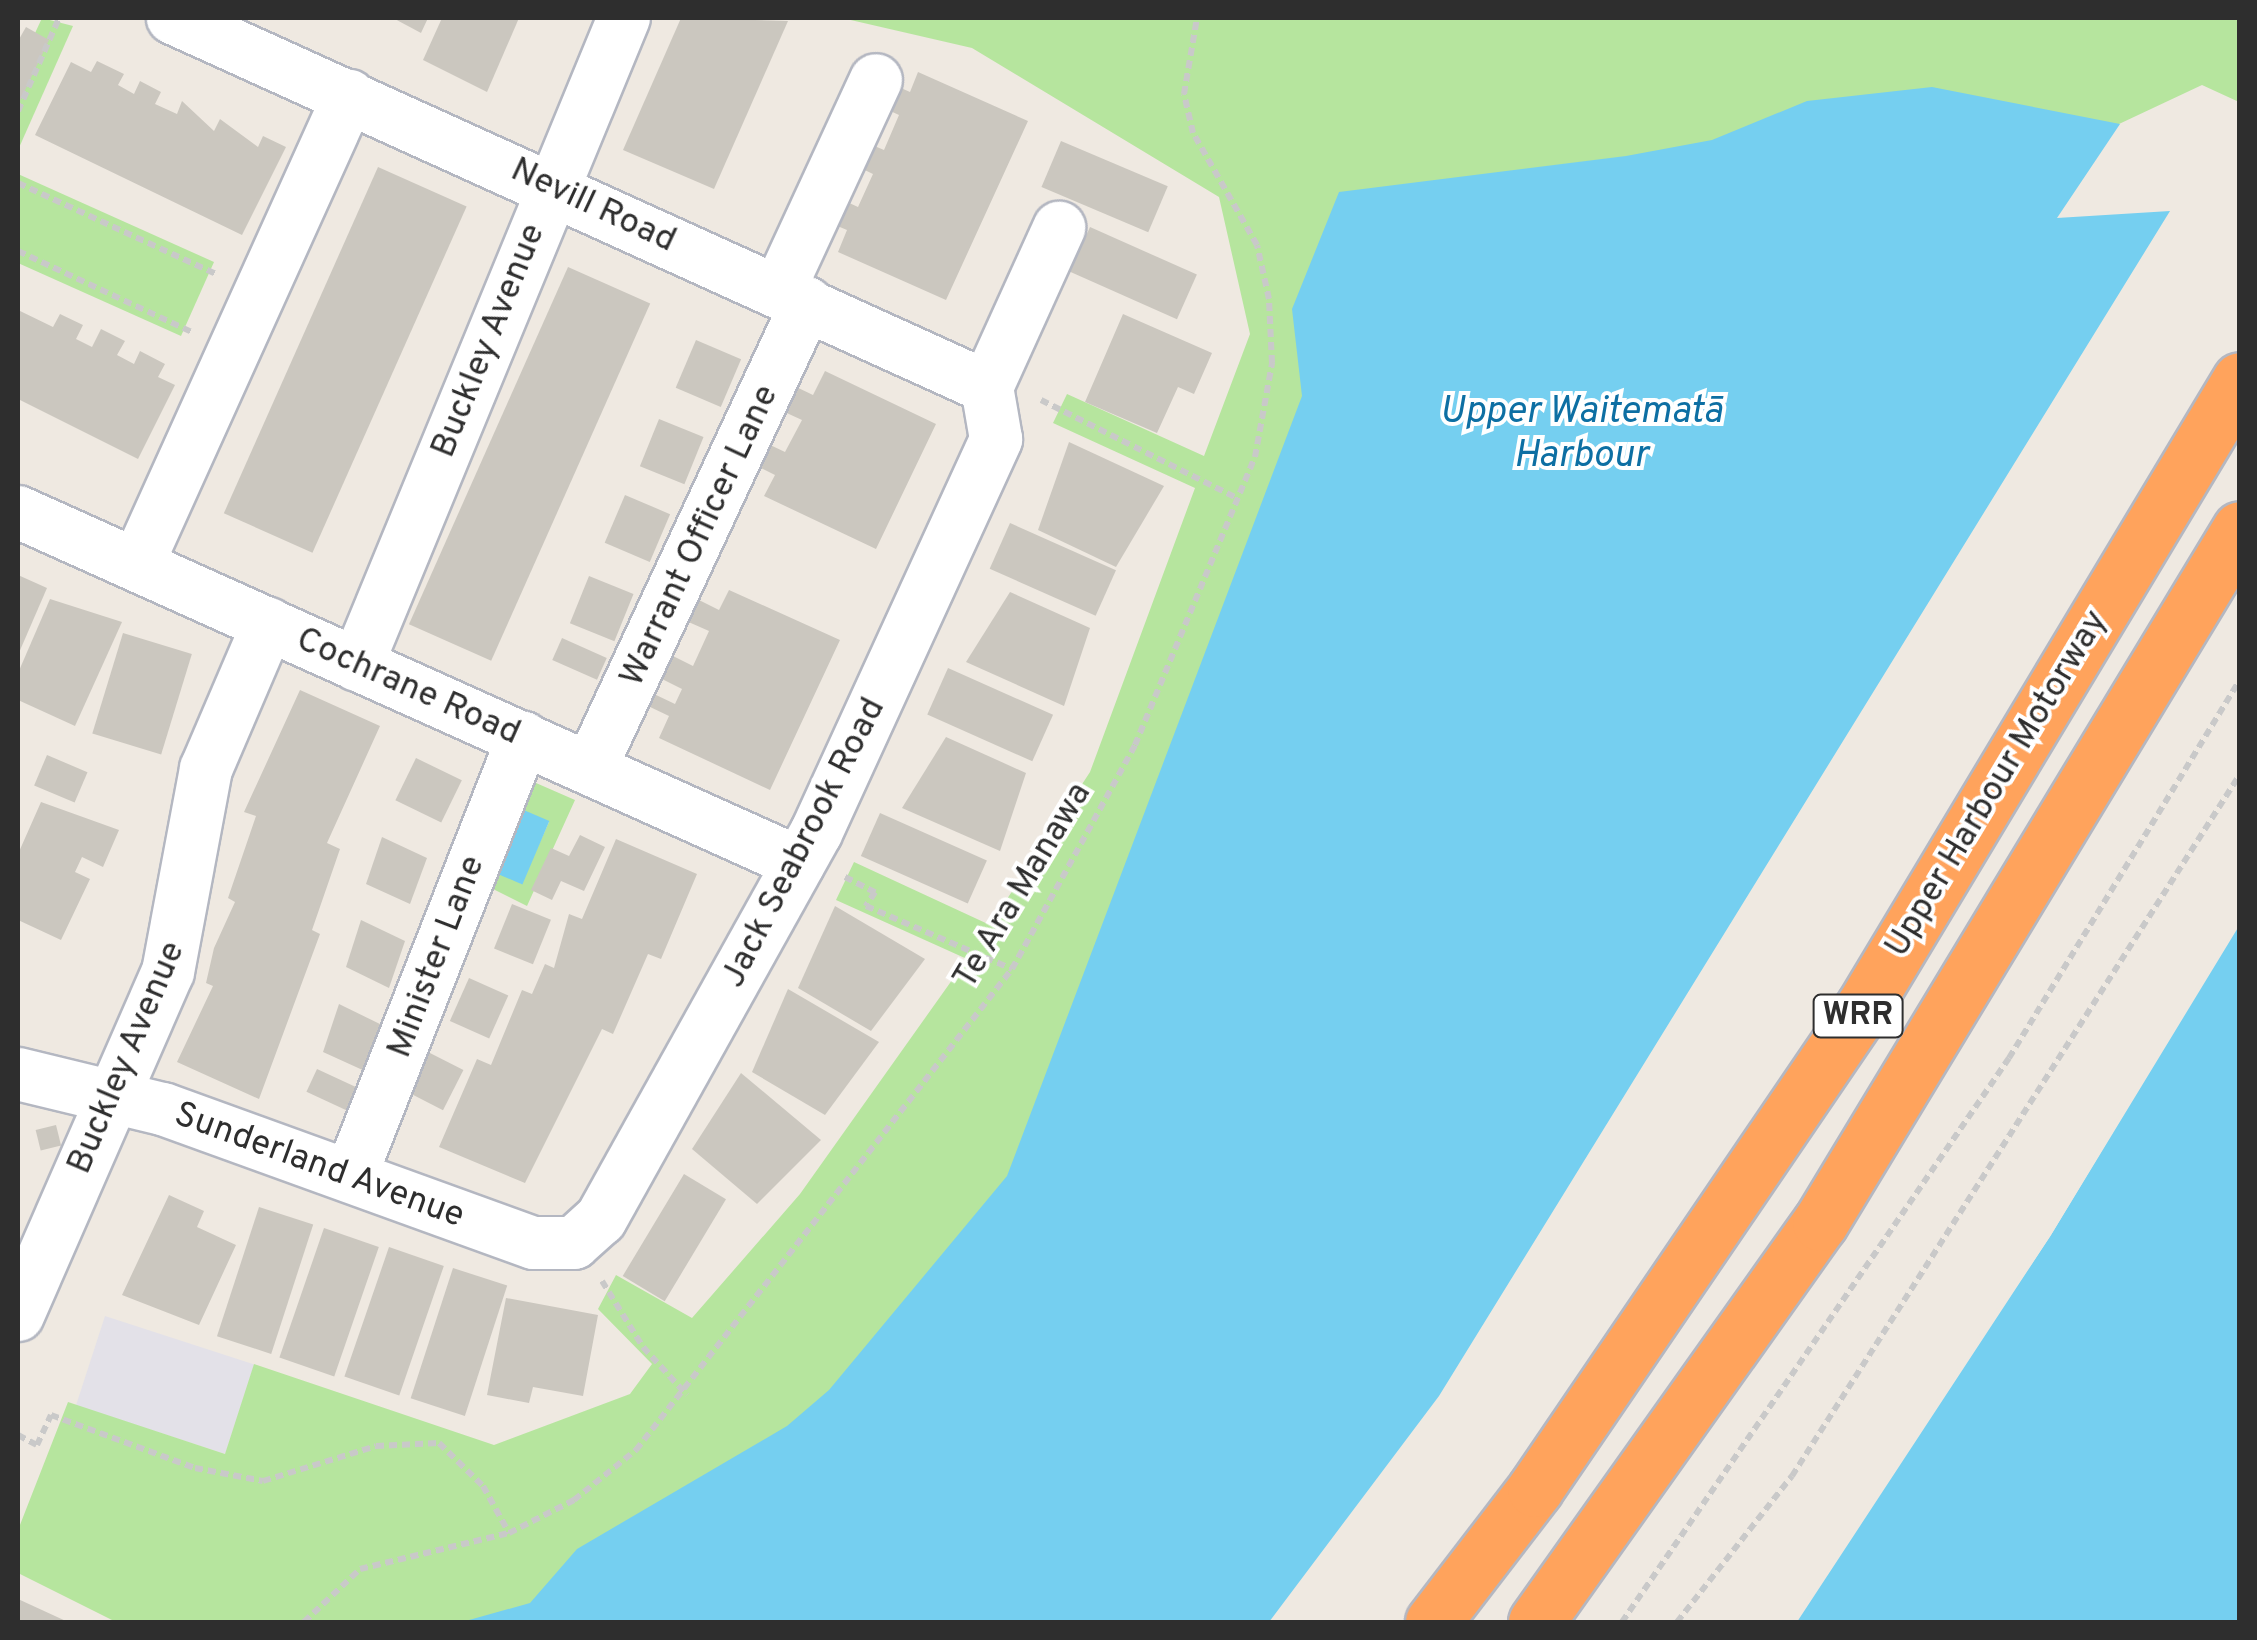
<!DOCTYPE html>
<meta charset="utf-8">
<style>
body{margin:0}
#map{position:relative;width:2257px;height:1640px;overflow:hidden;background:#efe9e1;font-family:Overpass,sans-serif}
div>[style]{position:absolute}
.industrial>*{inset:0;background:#e3e1e8;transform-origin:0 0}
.green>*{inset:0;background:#b6e59e}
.water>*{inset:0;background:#75cff0;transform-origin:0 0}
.pier>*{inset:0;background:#efe9e1}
.building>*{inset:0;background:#cbc7bf;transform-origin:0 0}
.path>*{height:6px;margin-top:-3px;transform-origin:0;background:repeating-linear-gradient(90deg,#c9c9c9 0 8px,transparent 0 13px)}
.roads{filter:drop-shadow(2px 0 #b4b7c1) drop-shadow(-2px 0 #b4b7c1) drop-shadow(0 2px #b4b7c1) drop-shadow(0 -2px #b4b7c1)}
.minor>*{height:52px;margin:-26px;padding:0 26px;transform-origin:26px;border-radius:26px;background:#fff}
.motorway>*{height:55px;margin:-27.5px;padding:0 27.5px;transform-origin:27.5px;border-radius:27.5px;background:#ffa35c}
span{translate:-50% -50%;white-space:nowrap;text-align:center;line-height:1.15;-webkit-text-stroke:8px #fff;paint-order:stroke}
.shield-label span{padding:2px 8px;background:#fff;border:2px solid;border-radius:8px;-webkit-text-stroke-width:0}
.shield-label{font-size:32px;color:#2e2e2e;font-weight:700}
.street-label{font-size:35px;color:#2e2e2e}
.water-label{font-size:38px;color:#0d6fa3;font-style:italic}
.frame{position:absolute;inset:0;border:20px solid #2e2e2e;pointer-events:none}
</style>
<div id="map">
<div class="industrial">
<div style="left:105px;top:1316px;width:157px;height:94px;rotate:18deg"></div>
</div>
<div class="green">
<div style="clip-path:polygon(42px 18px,73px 26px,18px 150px,18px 70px)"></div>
<div style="clip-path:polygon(842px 18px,2239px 18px,2239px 102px,2202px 85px,2119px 124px,1103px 1622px,116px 1622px,18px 1573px,18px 1530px,68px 1402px,225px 1454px,254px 1364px,494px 1445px,630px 1394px,652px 1364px,598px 1309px,616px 1275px,692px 1318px,800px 1194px,967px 959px,836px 900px,854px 862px,990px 925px,1090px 772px,1195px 488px,1053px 423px,1067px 394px,1204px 456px,1250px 334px,1219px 197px,972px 48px)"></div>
<div style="clip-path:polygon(18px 174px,214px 262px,181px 336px,18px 263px)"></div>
<div style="clip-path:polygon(520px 776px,575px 800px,527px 906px,481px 883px,498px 832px,521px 884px,549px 822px,520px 809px)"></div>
</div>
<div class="water">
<div style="clip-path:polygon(1932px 87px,2120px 124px,2057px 218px,2170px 211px,1439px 1396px,1269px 1622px,462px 1622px,530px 1603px,577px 1549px,787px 1426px,829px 1390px,1007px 1176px,1302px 396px,1292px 309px,1339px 192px,1626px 156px,1712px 140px,1807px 101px)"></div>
<div style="left:519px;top:808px;width:33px;height:69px;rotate:23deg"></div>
<div style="clip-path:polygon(2239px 926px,2239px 1622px,1797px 1622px,2051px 1235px)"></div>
</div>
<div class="pier">
<div style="clip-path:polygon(2240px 921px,2051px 1235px,1792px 1622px,2047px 1232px)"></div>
</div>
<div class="building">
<div style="clip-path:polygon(393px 18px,428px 18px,421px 33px)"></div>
<div style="clip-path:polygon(442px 18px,519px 18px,487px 92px,423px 60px)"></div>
<div style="clip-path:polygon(681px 18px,788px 21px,714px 189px,623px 150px)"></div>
<div style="clip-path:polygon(26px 27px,49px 40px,18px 105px,18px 41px)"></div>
<div style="clip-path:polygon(97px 61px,124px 74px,118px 85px,134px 94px,140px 81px,161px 92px,155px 104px,177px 114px,182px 101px,214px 131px,220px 119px,258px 147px,263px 136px,286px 147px,242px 235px,35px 135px,71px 62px,91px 72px)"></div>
<div style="clip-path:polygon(918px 72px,1028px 121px,946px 300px,838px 252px,847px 230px,823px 220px,834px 196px,858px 207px,873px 174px,848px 162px,858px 139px,884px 150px,899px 115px,873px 103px,883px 80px,910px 92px)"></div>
<div style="left:1061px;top:141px;width:116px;height:50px;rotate:23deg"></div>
<div style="left:378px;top:167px;width:97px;height:379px;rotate:24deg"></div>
<div style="left:1090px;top:227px;width:117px;height:49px;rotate:24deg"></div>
<div style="left:568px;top:267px;width:90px;height:391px;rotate:24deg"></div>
<div style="clip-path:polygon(18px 310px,53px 327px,60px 314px,83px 325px,76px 339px,92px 347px,101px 329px,125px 341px,117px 355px,134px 364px,140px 351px,165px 364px,158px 377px,175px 385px,138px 459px,18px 399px)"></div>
<div style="clip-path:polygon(1123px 314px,1212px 353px,1194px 394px,1178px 387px,1157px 433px,1085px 402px)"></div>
<div style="left:696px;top:340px;width:49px;height:52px;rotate:23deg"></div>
<div style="clip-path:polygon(825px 371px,936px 424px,876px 549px,764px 496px,775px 475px,755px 465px,766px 443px,785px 452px,802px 420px,778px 409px,790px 384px,813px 395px)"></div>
<div style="left:659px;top:419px;width:48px;height:51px;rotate:22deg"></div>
<div style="clip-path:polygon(1069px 442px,1164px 486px,1116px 567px,1038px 530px)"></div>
<div style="left:625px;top:495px;width:49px;height:52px;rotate:23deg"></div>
<div style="left:1010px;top:523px;width:116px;height:50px;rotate:24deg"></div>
<div style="clip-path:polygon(18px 575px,47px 588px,18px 655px)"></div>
<div style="left:589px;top:576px;width:48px;height:51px;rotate:22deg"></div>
<div style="clip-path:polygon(729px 590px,840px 640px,770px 790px,659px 738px,669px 716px,648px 706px,654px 694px,675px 704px,682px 689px,658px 677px,669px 654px,693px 666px,709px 631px,684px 620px,695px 598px,719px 610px)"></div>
<div style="clip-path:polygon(1010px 592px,1090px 628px,1064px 706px,966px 662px)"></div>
<div style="clip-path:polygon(50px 599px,122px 622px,75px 726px,18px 700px,18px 673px)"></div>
<div style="left:123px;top:633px;width:72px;height:105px;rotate:17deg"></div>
<div style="left:562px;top:638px;width:49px;height:24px;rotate:24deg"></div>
<div style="left:948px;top:668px;width:115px;height:51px;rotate:24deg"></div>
<div style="clip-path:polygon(300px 690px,380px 726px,327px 843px,340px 849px,312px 930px,320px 934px,259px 1099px,177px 1062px,213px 986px,206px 983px,214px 948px,235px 902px,228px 898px,256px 816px,244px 812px)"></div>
<div style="clip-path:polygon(946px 737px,1026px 773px,1000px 851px,902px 808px)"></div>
<div style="left:47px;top:755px;width:44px;height:33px;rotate:23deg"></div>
<div style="left:416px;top:758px;width:51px;height:47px;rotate:26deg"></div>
<div style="clip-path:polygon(41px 802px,119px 830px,103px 867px,82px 857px,75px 872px,90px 879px,61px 940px,18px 920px,18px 854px)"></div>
<div style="left:880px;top:813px;width:117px;height:47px;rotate:24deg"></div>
<div style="clip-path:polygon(580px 835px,605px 847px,584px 891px,561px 881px,552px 900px,531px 890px,551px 848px,569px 856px)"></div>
<div style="clip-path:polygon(382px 837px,427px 858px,410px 904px,366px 884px)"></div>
<div style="clip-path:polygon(616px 839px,697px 874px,661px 959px,648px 954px,613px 1034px,602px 1029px,525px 1183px,439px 1147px,477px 1059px,491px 1065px,522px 990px,532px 994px,545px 964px,554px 968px,569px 914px,582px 919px)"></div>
<div style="left:512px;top:904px;width:42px;height:48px;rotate:22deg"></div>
<div style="clip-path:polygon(835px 906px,925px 959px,871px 1031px,798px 988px)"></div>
<div style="clip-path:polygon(361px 920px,405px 941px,389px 988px,346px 967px)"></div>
<div style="left:469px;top:978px;width:43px;height:47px;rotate:24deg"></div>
<div style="clip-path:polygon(788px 989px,879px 1042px,825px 1115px,752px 1072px)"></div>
<div style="clip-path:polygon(339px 1004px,384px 1026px,367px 1072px,323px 1052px)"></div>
<div style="left:426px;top:1051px;width:42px;height:45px;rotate:27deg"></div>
<div style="left:317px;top:1069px;width:47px;height:25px;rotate:25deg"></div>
<div style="clip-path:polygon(741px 1073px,821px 1140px,757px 1204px,692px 1149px)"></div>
<div style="left:56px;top:1125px;width:21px;height:21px;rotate:76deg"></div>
<div style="left:684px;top:1174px;width:49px;height:119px;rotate:31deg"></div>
<div style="clip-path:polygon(169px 1195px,204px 1211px,197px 1227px,236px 1245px,199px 1325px,122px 1295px)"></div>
<div style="left:259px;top:1207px;width:57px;height:136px;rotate:18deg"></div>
<div style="left:324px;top:1228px;width:58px;height:137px;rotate:19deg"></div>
<div style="left:389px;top:1247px;width:58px;height:137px;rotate:19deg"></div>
<div style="left:453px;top:1268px;width:57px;height:137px;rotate:18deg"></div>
<div style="clip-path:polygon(506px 1298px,598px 1315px,583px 1396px,533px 1387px,529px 1403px,487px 1395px)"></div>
<div style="clip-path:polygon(18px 1599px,68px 1622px,18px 1622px)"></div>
</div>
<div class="path">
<div style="left:18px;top:111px;width:102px;rotate:-66.2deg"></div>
<div style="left:18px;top:183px;width:218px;rotate:24.7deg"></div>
<div style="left:18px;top:251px;width:192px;rotate:25deg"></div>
<div style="left:1041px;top:400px;width:217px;rotate:26.6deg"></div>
<div style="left:845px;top:877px;width:34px;rotate:27deg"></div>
<div style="left:875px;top:892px;width:17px;rotate:123deg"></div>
<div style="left:866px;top:906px;width:159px;rotate:23.3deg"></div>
<div style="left:602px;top:1281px;width:78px;rotate:58.2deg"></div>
<div style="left:643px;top:1347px;width:65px;rotate:47.5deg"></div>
<div style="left:18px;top:1435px;width:21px;rotate:28deg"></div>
<div style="left:37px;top:1445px;width:33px;rotate:-65deg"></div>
<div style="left:51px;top:1415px;width:153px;rotate:20.2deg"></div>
<div style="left:195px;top:1468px;width:69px;rotate:10.8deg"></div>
<div style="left:263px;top:1481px;width:118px;rotate:-17.2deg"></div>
<div style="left:376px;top:1446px;width:63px;rotate:-2.7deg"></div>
<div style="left:439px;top:1443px;width:62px;rotate:44.3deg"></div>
<div style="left:483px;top:1486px;width:54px;rotate:61deg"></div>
<div style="left:304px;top:1622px;width:77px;rotate:-43.4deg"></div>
<div style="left:360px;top:1569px;width:153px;rotate:-13.6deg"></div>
<div style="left:509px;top:1533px;width:73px;rotate:-26.9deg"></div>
<div style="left:574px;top:1500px;width:80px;rotate:-38.9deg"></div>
<div style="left:636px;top:1450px;width:611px;rotate:-51.99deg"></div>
<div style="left:1012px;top:969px;width:256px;rotate:-61.2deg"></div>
<div style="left:1135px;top:745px;width:312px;rotate:-67.4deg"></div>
<div style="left:1255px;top:457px;width:96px;rotate:-79.7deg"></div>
<div style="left:1272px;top:363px;width:64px;rotate:-92.7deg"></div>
<div style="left:1269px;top:299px;width:55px;rotate:-102.5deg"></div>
<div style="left:1257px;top:245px;width:129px;rotate:-119.7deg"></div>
<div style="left:1193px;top:133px;width:40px;rotate:-103deg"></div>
<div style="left:1184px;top:94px;width:77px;rotate:-80.3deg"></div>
<div style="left:1622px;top:1622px;width:684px;rotate:-55.54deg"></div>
<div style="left:2009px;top:1058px;width:444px;rotate:-58.6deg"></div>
<div style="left:1677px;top:1622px;width:186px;rotate:-51.8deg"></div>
<div style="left:1792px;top:1476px;width:833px;rotate:-57.45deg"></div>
</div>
<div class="roads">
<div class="minor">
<div style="left:779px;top:290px;width:231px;rotate:-65.2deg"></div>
<div style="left:987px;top:387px;width:175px;rotate:-65.6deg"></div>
<div style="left:18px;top:512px;width:856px;rotate:24.2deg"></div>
<div style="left:137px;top:565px;width:515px;rotate:-65.68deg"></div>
<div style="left:357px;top:665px;width:700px;rotate:-67.58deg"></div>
<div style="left:590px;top:769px;width:514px;rotate:-65.03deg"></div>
<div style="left:18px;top:1074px;width:149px;rotate:13.6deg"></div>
<div style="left:163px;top:1109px;width:394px;rotate:19.9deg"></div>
<div style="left:534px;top:1243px;width:40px"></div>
<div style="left:574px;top:1243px;width:36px;rotate:-42deg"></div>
<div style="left:601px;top:1219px;width:442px;rotate:-60.9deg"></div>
<div style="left:816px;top:833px;width:433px;rotate:-65.4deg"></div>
<div style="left:996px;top:439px;width:53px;rotate:-99.8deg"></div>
<div style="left:987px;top:387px;width:894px;rotate:-155.61deg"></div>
<div style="left:351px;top:1175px;width:470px;rotate:-68.5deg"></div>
<div style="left:18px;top:1315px;width:374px;rotate:-66.4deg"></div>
<div style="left:168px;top:972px;width:207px;rotate:-79.4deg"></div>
<div style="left:206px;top:769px;width:158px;rotate:-66.8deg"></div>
</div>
<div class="motorway">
<div style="left:1433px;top:1622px;width:168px;rotate:-52.5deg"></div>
<div style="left:1535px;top:1489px;width:584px;rotate:-55.74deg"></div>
<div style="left:1864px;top:1006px;width:730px;rotate:-59.01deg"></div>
<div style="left:1536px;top:1622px;width:490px;rotate:-54.6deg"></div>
<div style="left:1820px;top:1223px;width:811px;rotate:-58.82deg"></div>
</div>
</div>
<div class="shield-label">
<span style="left:1858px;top:1016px">WRR</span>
</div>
<div class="street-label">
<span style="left:593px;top:206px;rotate:25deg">Nevill Road</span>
<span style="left:489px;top:341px;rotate:-68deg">Buckley Avenue</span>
<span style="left:700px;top:536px;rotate:-65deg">Warrant Officer Lane</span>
<span style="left:408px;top:687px;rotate:24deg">Cochrane Road</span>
<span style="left:1997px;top:784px;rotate:-59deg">Upper Harbour Motorway</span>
<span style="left:804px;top:843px;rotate:-63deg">Jack Seabrook Road</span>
<span style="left:1023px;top:886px;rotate:-59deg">Te Ara Manawa</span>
<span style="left:437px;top:957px;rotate:-69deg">Minister Lane</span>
<span style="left:127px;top:1058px;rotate:-67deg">Buckley Avenue</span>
<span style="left:319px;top:1166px;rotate:20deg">Sunderland Avenue</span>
</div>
<div class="water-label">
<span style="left:1581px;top:435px">Upper Waitematā<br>Harbour</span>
</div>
<div class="frame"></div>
</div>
